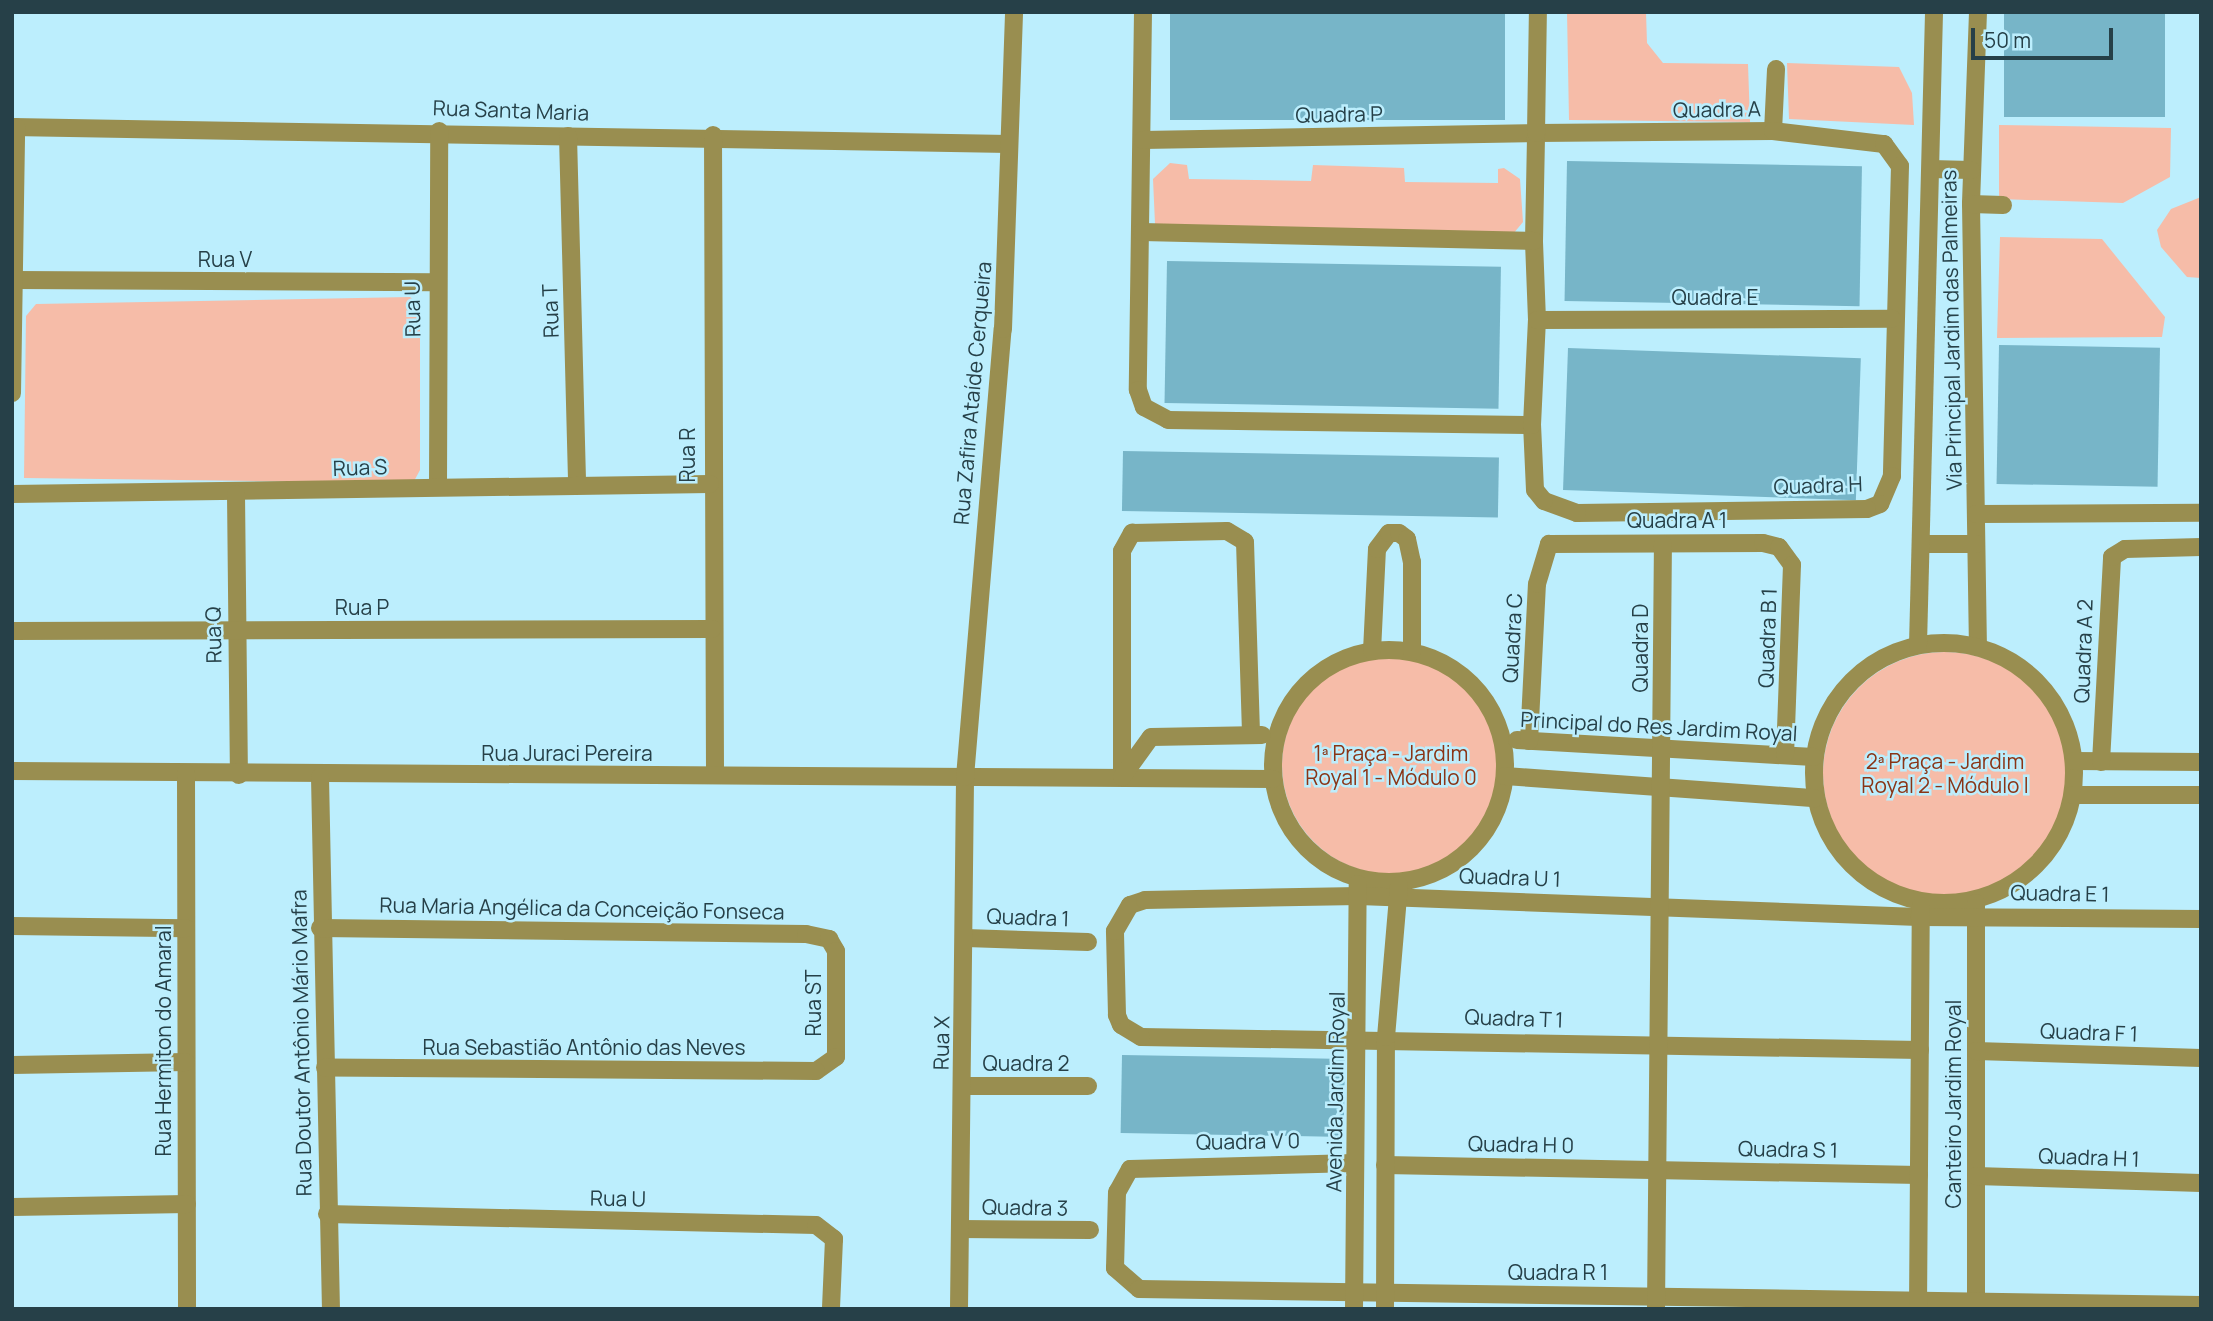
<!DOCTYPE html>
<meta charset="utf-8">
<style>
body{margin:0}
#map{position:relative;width:2213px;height:1321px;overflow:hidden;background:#bceefd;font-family:Manrope,sans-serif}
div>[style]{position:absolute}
.green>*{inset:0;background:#f6bca8}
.round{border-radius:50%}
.building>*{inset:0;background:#77b5c8;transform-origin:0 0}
.minor>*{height:18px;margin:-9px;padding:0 9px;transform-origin:9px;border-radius:9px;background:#998e50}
.minor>.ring{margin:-9px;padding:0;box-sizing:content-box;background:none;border:18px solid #998e50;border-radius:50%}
span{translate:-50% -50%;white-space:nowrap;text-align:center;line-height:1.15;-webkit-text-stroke:5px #bceefd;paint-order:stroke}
.street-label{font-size:21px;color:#264048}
.park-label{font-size:21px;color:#8a3415}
.frame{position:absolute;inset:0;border:14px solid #264048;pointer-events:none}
.scale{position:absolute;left:1971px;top:28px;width:142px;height:32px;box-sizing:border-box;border:4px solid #264048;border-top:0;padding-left:9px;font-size:21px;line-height:24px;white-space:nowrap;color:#264048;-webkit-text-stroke:5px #bceefd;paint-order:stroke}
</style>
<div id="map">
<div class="green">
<div style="clip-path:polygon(1567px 12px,1646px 12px,1647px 43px,1663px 63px,1748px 64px,1750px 122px,1569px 120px)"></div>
<div style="clip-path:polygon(1787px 63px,1899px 67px,1912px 93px,1914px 125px,1789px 119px)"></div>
<div style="clip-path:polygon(1999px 125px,2171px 128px,2170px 177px,2123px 203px,1999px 199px)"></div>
<div style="clip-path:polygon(1170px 163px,1187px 165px,1189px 179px,1311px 181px,1313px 165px,1404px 168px,1405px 182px,1498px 183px,1498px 169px,1504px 168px,1520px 179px,1523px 222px,1513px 234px,1155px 224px,1153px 179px)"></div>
<div style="clip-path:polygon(2201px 197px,2201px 278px,2187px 277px,2161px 247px,2157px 230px,2171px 209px)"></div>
<div style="clip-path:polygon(2000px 237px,2102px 239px,2165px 317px,2162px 337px,1997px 338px)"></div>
<div style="clip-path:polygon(410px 297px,420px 305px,420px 470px,413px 483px,24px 478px,26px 316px,36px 304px)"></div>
<div class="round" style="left:1823px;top:652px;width:244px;height:244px"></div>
<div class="round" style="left:1282px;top:656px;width:218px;height:218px"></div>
</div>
<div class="building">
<div style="left:1170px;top:12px;width:335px;height:108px"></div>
<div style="left:2004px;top:12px;width:161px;height:105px"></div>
<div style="left:1567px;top:161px;width:295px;height:140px;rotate:1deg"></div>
<div style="left:1167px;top:261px;width:334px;height:142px;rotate:1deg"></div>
<div style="left:1999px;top:345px;width:161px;height:139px;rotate:1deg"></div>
<div style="left:1568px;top:348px;width:293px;height:142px;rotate:2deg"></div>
<div style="left:1123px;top:451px;width:376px;height:60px;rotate:1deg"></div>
<div style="left:1122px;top:1055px;width:223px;height:78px;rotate:1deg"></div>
</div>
<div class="minor">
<div style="left:1143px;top:12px;width:378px;rotate:90.8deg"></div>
<div style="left:1138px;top:390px;width:18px;rotate:71deg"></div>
<div style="left:1144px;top:407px;width:27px;rotate:28deg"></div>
<div style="left:1168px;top:420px;width:364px;rotate:0.8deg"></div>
<div style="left:1978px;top:12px;width:192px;rotate:92.1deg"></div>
<div style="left:1971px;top:204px;width:443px;rotate:89.1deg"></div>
<div style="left:12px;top:127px;width:997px;rotate:0.98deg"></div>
<div style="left:1773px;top:131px;width:62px;rotate:-87.2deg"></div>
<div style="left:713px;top:135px;width:640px;rotate:89.82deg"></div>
<div style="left:568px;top:136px;width:349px;rotate:88.5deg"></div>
<div style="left:1143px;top:140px;width:393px;rotate:-1deg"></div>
<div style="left:1536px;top:133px;width:237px;rotate:-0.5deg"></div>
<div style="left:1773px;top:131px;width:112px;rotate:6.7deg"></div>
<div style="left:1884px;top:144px;width:27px;rotate:54deg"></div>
<div style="left:1900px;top:166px;width:310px;rotate:91.5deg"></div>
<div style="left:1892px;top:476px;width:30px;rotate:113deg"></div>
<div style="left:1880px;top:504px;width:14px;rotate:159deg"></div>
<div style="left:1867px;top:509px;width:290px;rotate:179.2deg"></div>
<div style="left:1577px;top:513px;width:35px;rotate:-160deg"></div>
<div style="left:1544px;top:501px;width:14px;rotate:-129deg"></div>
<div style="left:1535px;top:490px;width:65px;rotate:-92.6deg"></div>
<div style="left:1532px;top:425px;width:105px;rotate:-87.3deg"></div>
<div style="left:1537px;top:320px;width:79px;rotate:-92.2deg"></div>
<div style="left:1534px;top:241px;width:108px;rotate:-88.9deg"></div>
<div style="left:1536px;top:133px;width:121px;rotate:-89.1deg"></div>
<div style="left:1931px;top:169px;width:40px;rotate:1.4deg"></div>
<div style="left:1971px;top:204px;width:32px;rotate:2deg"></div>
<div style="left:1142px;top:232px;width:392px;rotate:1.3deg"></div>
<div style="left:16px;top:280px;width:418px;rotate:0.3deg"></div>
<div style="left:1537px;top:320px;width:355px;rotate:-0.2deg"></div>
<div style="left:12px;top:393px;width:266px;rotate:-89.1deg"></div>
<div style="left:438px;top:487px;width:356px;rotate:-89.8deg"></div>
<div style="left:12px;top:494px;width:698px;rotate:-0.82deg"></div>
<div style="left:236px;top:494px;width:281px;rotate:89.4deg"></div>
<div style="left:1976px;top:514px;width:225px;rotate:-0.3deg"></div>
<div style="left:1921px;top:544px;width:55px"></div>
<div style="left:12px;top:631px;width:700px;rotate:-0.16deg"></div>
<div class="ring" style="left:1814px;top:643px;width:242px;height:242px"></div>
<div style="left:1918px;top:645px;width:633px;rotate:-88.55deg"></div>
<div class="ring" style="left:1273px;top:650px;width:214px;height:214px"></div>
<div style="left:1372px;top:651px;width:102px;rotate:-87.2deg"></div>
<div style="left:1377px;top:549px;width:20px;rotate:-53deg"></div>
<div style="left:1389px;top:533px;width:10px"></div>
<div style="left:1399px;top:533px;width:10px;rotate:37deg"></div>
<div style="left:1407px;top:539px;width:24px;rotate:78deg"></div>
<div style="left:1412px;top:562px;width:90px;rotate:90deg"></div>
<div style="left:1517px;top:740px;width:297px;rotate:3.3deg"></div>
<div style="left:1529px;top:741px;width:157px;rotate:-87.1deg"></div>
<div style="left:1537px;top:584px;width:42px;rotate:-73.3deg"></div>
<div style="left:1549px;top:544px;width:214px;rotate:-0.3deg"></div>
<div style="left:1763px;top:543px;width:16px;rotate:14deg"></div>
<div style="left:1779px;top:547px;width:22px;rotate:54deg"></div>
<div style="left:1792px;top:565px;width:189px;rotate:92.1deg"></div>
<div style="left:2074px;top:761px;width:127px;rotate:0.5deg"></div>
<div style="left:2101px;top:762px;width:205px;rotate:-86.9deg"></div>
<div style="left:2112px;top:557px;width:15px;rotate:-32deg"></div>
<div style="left:2125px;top:549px;width:76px;rotate:-1.5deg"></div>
<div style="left:12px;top:771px;width:1261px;rotate:0.36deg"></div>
<div style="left:186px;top:773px;width:536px;rotate:89.89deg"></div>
<div style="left:1505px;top:776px;width:311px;rotate:4.1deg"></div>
<div style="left:320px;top:777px;width:532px;rotate:88.82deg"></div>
<div style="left:1122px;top:777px;width:226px;rotate:-90deg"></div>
<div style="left:1122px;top:551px;width:21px;rotate:-61deg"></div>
<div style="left:1132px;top:533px;width:95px;rotate:-1.2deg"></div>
<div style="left:1227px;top:531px;width:21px;rotate:31deg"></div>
<div style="left:1245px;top:542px;width:193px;rotate:88.2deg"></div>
<div style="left:1122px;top:777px;width:49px;rotate:-54.1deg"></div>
<div style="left:1151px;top:737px;width:111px;rotate:-1deg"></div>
<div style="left:2073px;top:795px;width:128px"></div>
<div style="left:1976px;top:903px;width:406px;rotate:90deg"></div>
<div style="left:12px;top:926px;width:174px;rotate:0.7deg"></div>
<div style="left:320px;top:928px;width:486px;rotate:0.7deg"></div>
<div style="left:806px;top:934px;width:24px;rotate:12deg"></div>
<div style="left:829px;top:939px;width:14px;rotate:60deg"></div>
<div style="left:836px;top:951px;width:106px;rotate:90deg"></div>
<div style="left:836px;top:1057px;width:24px;rotate:145deg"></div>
<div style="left:816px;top:1071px;width:491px;rotate:-179.6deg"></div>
<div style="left:966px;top:938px;width:122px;rotate:1.9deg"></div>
<div style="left:1920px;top:1050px;width:779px;rotate:-179.04deg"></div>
<div style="left:1141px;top:1037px;width:23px;rotate:-149deg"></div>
<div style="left:1121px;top:1025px;width:11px;rotate:-112deg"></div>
<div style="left:1117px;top:1015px;width:84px;rotate:-91.4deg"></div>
<div style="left:1115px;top:931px;width:30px;rotate:-60deg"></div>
<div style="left:1130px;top:905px;width:16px;rotate:-18deg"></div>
<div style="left:1145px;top:900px;width:214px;rotate:-1.1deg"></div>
<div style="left:1359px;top:896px;width:560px;rotate:2.15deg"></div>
<div style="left:1919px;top:917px;width:282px;rotate:0.4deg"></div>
<div style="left:1976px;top:1051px;width:225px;rotate:1.8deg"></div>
<div style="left:12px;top:1065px;width:174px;rotate:-1deg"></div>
<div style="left:963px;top:1086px;width:125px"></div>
<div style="left:1355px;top:1163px;width:225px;rotate:178.5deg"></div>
<div style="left:1130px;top:1169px;width:26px;rotate:119deg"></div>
<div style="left:1117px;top:1192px;width:76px;rotate:91.5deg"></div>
<div style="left:1115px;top:1268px;width:32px;rotate:41deg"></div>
<div style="left:1139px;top:1289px;width:1062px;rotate:0.86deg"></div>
<div style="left:1385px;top:1165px;width:534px;rotate:1.07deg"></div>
<div style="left:1976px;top:1176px;width:225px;rotate:1.8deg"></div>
<div style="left:12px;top:1207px;width:175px;rotate:-1deg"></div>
<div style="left:327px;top:1214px;width:489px;rotate:1.3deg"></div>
<div style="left:816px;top:1225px;width:23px;rotate:38deg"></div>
<div style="left:834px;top:1239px;width:70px;rotate:92.5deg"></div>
<div style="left:960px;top:1229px;width:130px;rotate:0.4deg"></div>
<div style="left:959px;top:1309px;width:532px;rotate:-89.35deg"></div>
<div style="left:965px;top:777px;width:450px;rotate:-85.2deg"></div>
<div style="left:1003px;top:329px;width:317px;rotate:-88deg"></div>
<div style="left:1354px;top:1309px;width:425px;rotate:-89.5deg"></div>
<div style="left:1385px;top:1309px;width:272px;rotate:-89.8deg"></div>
<div style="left:1386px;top:1037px;width:152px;rotate:-85.1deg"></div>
<div style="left:1656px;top:1309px;width:765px;rotate:-89.48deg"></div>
<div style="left:1918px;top:1309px;width:403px;rotate:-89.6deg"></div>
</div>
<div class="street-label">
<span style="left:1717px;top:109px;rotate:-1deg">Quadra A</span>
<span style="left:511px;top:110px;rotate:2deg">Rua Santa Maria</span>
<span style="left:1339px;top:114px;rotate:-1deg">Quadra P</span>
<span style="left:225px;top:259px">Rua V</span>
<span style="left:1715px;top:297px">Quadra E</span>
<span style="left:412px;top:309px;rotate:-91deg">Rua U</span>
<span style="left:550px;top:311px;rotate:-92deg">Rua T</span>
<span style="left:1951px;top:330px;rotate:-91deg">Via Principal Jardim das Palmeiras</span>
<span style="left:972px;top:393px;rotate:-85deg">Rua Zafira Ataíde Cerqueira</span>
<span style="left:687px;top:455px;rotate:-90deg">Rua R</span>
<span style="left:360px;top:467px;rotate:-2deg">Rua S</span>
<span style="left:1818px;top:485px;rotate:-2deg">Quadra H</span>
<span style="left:1677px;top:520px">Quadra A 1</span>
<span style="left:362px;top:607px">Rua P</span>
<span style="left:213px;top:635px;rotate:-91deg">Rua Q</span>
<span style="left:1512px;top:638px;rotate:-87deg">Quadra C</span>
<span style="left:1767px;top:638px;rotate:-88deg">Quadra B 1</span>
<span style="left:1640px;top:648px;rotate:-90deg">Quadra D</span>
<span style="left:2083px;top:651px;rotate:-88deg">Quadra A 2</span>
<span style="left:1659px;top:726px;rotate:3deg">Principal do Res Jardim Royal</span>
<span style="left:567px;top:753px">Rua Juraci Pereira</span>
<span style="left:1510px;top:877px;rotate:2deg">Quadra U 1</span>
<span style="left:2060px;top:893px;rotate:1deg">Quadra E 1</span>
<span style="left:582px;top:908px;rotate:1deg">Rua Maria Angélica da Conceição Fonseca</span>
<span style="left:1028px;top:917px;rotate:2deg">Quadra 1</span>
<span style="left:813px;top:1003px;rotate:-90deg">Rua ST</span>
<span style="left:1514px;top:1018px;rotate:2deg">Quadra T 1</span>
<span style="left:2089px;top:1032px;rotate:2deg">Quadra F 1</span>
<span style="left:163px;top:1041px;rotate:-90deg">Rua Hermiton do Amaral</span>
<span style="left:301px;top:1043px;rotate:-91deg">Rua Doutor Antônio Mário Mafra</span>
<span style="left:941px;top:1043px;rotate:-89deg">Rua X</span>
<span style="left:584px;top:1047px">Rua Sebastião Antônio das Neves</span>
<span style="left:1026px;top:1063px">Quadra 2</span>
<span style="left:1335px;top:1092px;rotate:-89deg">Avenida Jardim Royal</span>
<span style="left:1953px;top:1104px;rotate:-90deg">Canteiro Jardim Royal</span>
<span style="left:1248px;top:1141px;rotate:-1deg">Quadra V 0</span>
<span style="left:1521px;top:1144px;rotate:1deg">Quadra H 0</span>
<span style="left:1788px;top:1149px;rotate:1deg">Quadra S 1</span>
<span style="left:2089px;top:1157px;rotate:2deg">Quadra H 1</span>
<span style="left:618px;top:1198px;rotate:1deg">Rua U</span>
<span style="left:1025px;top:1207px;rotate:1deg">Quadra 3</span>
<span style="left:1558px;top:1272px">Quadra R 1</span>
</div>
<div class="park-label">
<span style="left:1391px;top:765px">1ª Praça - Jardim<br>Royal 1 - Módulo 0</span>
<span style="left:1945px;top:773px">2ª Praça - Jardim<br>Royal 2 - Módulo I</span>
</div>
<div class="frame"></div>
<div class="scale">50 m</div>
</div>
